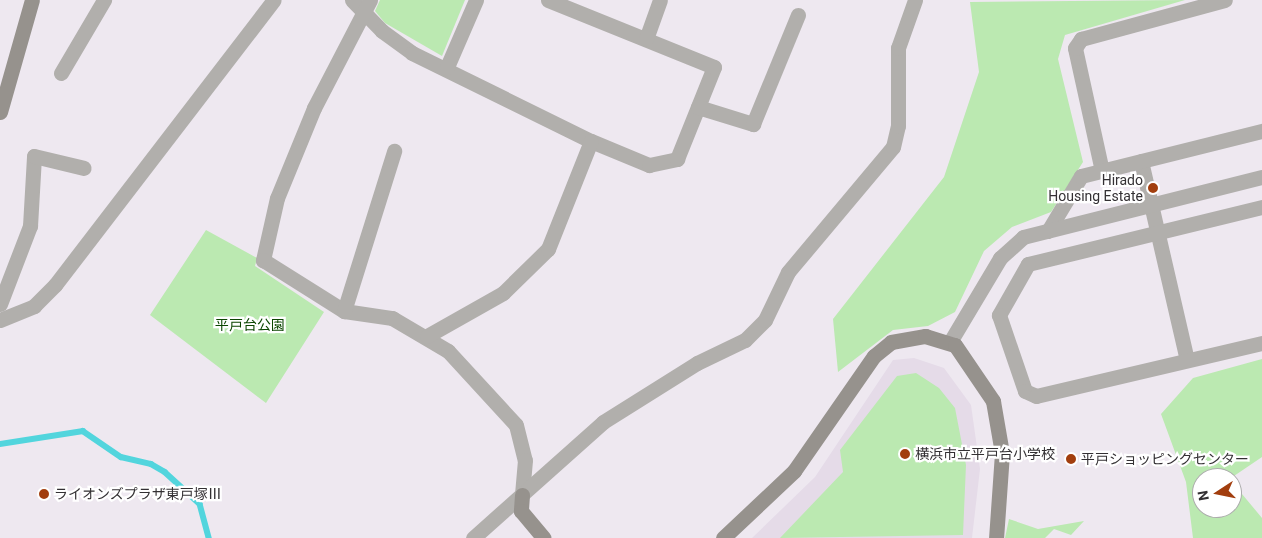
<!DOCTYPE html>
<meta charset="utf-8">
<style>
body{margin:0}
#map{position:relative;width:1262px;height:538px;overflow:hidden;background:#eee8f0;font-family:Roboto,"Noto Sans JP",sans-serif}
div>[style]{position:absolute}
.built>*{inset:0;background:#e5dbe8}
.green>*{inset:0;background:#bbe9b1}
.stream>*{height:5.5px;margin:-2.75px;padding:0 2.75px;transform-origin:2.75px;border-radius:2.75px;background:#52d5dd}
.street>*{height:15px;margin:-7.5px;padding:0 7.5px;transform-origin:7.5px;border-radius:7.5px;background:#b1afac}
.secondary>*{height:15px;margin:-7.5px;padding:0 7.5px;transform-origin:7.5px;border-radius:7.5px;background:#96928d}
.dots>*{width:14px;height:14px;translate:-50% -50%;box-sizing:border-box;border:2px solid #fff;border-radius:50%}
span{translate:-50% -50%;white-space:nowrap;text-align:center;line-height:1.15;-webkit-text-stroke:4.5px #fff;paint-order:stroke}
.poi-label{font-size:14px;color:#333033}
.right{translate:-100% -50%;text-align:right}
.left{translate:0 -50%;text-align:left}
.park-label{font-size:14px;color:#0b4600}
.north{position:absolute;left:1192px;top:468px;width:50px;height:50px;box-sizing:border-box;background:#fff;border:1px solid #adacad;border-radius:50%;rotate:259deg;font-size:14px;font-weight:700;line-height:20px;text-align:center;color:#333033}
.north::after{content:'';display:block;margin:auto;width:18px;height:22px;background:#a23e0e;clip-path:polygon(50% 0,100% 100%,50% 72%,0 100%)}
</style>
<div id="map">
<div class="built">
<div style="clip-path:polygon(914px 358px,944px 368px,971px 405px,980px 469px,972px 538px,752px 538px,815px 477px,893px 360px)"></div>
</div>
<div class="green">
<div style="clip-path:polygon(380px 0,465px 0,442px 56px,385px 23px,375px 11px)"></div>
<div style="clip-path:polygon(1185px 0,1065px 35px,1058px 59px,1083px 162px,1051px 212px,1012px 227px,984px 251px,955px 312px,928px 326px,893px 330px,838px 372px,833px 319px,944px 177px,979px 72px,970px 2px)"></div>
<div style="clip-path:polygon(206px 230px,257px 258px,255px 266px,324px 312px,266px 403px,150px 315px)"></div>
<div style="clip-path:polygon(1262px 359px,1262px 457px,1231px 478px,1202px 478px,1202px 508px,1232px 508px,1232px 482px,1262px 518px,1262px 538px,1193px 538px,1186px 482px,1161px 414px,1193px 378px)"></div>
<div style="clip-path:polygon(916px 373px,939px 388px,955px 408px,966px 465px,963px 535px,780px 538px,843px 472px,840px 450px,897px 376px)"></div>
<div style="clip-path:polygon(1009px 519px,1038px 529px,1084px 521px,1071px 535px,1054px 529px,1045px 538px,1005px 538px)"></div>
</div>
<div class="stream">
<div style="left:0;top:444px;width:84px;rotate:-8.9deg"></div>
<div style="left:83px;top:431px;width:46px;rotate:34.4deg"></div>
<div style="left:121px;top:457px;width:31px;rotate:13deg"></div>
<div style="left:151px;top:464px;width:16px;rotate:30deg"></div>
<div style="left:165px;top:472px;width:47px;rotate:42.4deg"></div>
<div style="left:200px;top:504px;width:35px;rotate:75deg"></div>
</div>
<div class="street">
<div style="left:352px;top:0;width:43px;rotate:45.9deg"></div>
<div style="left:382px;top:31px;width:37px;rotate:36deg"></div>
<div style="left:412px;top:53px;width:199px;rotate:26.2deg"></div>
<div style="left:591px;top:141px;width:63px;rotate:22.5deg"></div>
<div style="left:649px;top:165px;width:29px;rotate:-12deg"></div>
<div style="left:677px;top:159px;width:99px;rotate:-68.1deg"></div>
<div style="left:714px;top:67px;width:179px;rotate:-158deg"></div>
<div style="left:370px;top:0;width:122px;rotate:117.4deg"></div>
<div style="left:314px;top:108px;width:97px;rotate:112.3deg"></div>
<div style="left:277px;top:198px;width:64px;rotate:102.7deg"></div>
<div style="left:263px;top:260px;width:96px;rotate:32.2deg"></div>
<div style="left:344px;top:311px;width:49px;rotate:8.3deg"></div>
<div style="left:392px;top:318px;width:65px;rotate:30.5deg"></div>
<div style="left:448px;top:351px;width:100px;rotate:47.4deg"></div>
<div style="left:516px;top:425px;width:36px;rotate:76deg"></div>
<div style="left:525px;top:460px;width:35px;rotate:95deg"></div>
<div style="left:646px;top:39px;width:41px;rotate:-70.3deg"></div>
<div style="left:447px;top:67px;width:73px;rotate:-66.6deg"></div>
<div style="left:61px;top:73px;width:85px;rotate:-59.5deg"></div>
<div style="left:698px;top:107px;width:58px;rotate:17.2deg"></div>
<div style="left:753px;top:124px;width:118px;rotate:-67.6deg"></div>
<div style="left:1141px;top:161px;width:204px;rotate:77deg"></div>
<div style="left:1102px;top:171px;width:126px;rotate:-102.4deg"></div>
<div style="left:1075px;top:48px;width:11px;rotate:-56deg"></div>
<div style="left:1081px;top:39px;width:149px;rotate:-15.2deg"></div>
<div style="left:1262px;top:207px;width:241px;rotate:166.3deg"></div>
<div style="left:1028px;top:264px;width:59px;rotate:119.6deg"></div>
<div style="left:999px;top:315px;width:80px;rotate:71.1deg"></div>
<div style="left:1025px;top:391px;width:12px;rotate:24deg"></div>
<div style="left:1036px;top:396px;width:232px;rotate:-13.2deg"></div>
<div style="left:1048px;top:231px;width:64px;rotate:-59deg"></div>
<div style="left:1081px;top:176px;width:187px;rotate:-14deg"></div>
<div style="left:0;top:304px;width:84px;rotate:-69deg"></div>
<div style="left:30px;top:226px;width:70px;rotate:-86.7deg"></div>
<div style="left:34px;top:156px;width:51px;rotate:13.5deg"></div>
<div style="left:344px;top:311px;width:168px;rotate:-72.6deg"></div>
<div style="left:0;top:320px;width:37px;rotate:-22deg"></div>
<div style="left:34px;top:306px;width:30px;rotate:-45deg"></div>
<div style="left:55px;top:285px;width:359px;rotate:-52.5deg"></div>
<div style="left:427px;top:336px;width:87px;rotate:-29.5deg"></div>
<div style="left:503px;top:293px;width:63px;rotate:-44.4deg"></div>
<div style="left:548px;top:249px;width:116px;rotate:-68.3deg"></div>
<div style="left:950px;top:342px;width:98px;rotate:-59.2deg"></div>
<div style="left:1000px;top:258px;width:31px;rotate:-42deg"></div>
<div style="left:1023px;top:237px;width:246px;rotate:-14.1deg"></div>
<div style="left:473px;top:538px;width:174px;rotate:-41.7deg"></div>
<div style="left:603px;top:422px;width:111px;rotate:-32.1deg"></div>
<div style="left:697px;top:363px;width:53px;rotate:-25.6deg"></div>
<div style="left:745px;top:340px;width:28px;rotate:-45deg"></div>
<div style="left:765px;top:320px;width:53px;rotate:-64.4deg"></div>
<div style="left:788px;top:272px;width:163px;rotate:-50deg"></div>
<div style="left:893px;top:147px;width:22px;rotate:-77deg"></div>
<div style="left:898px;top:126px;width:78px;rotate:-90deg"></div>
<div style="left:898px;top:48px;width:51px;rotate:-70.5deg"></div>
</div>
<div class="secondary">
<div style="left:0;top:112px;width:116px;rotate:-74.1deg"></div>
<div style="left:522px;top:495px;width:16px;rotate:94deg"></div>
<div style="left:521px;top:511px;width:35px;rotate:50deg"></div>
<div style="left:723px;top:538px;width:98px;rotate:-43.3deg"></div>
<div style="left:794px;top:471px;width:140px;rotate:-55.2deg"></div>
<div style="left:874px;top:356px;width:22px;rotate:-39deg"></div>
<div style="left:891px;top:342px;width:35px;rotate:-10deg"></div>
<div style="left:925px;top:336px;width:31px;rotate:17deg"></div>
<div style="left:955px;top:345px;width:68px;rotate:55.8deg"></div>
<div style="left:993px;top:401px;width:53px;rotate:80.2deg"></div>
<div style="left:1002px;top:453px;width:85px;rotate:94deg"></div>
</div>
<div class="dots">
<div style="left:1153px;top:188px;background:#a23e0e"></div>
<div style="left:905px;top:454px;background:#a23e0e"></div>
<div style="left:1071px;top:459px;background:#a23e0e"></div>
<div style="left:44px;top:494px;background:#a23e0e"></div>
</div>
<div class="poi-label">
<span class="right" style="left:1143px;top:188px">Hirado<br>Housing Estate</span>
<span class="left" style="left:915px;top:454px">横浜市立平戸台小学校</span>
<span class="left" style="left:1081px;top:459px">平戸ショッピングセンター</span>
<span class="left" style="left:54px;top:494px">ライオンズプラザ東戸塚Ⅲ</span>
</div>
<div class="park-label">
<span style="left:250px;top:325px">平戸台公園</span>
</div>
<div class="north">N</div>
</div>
